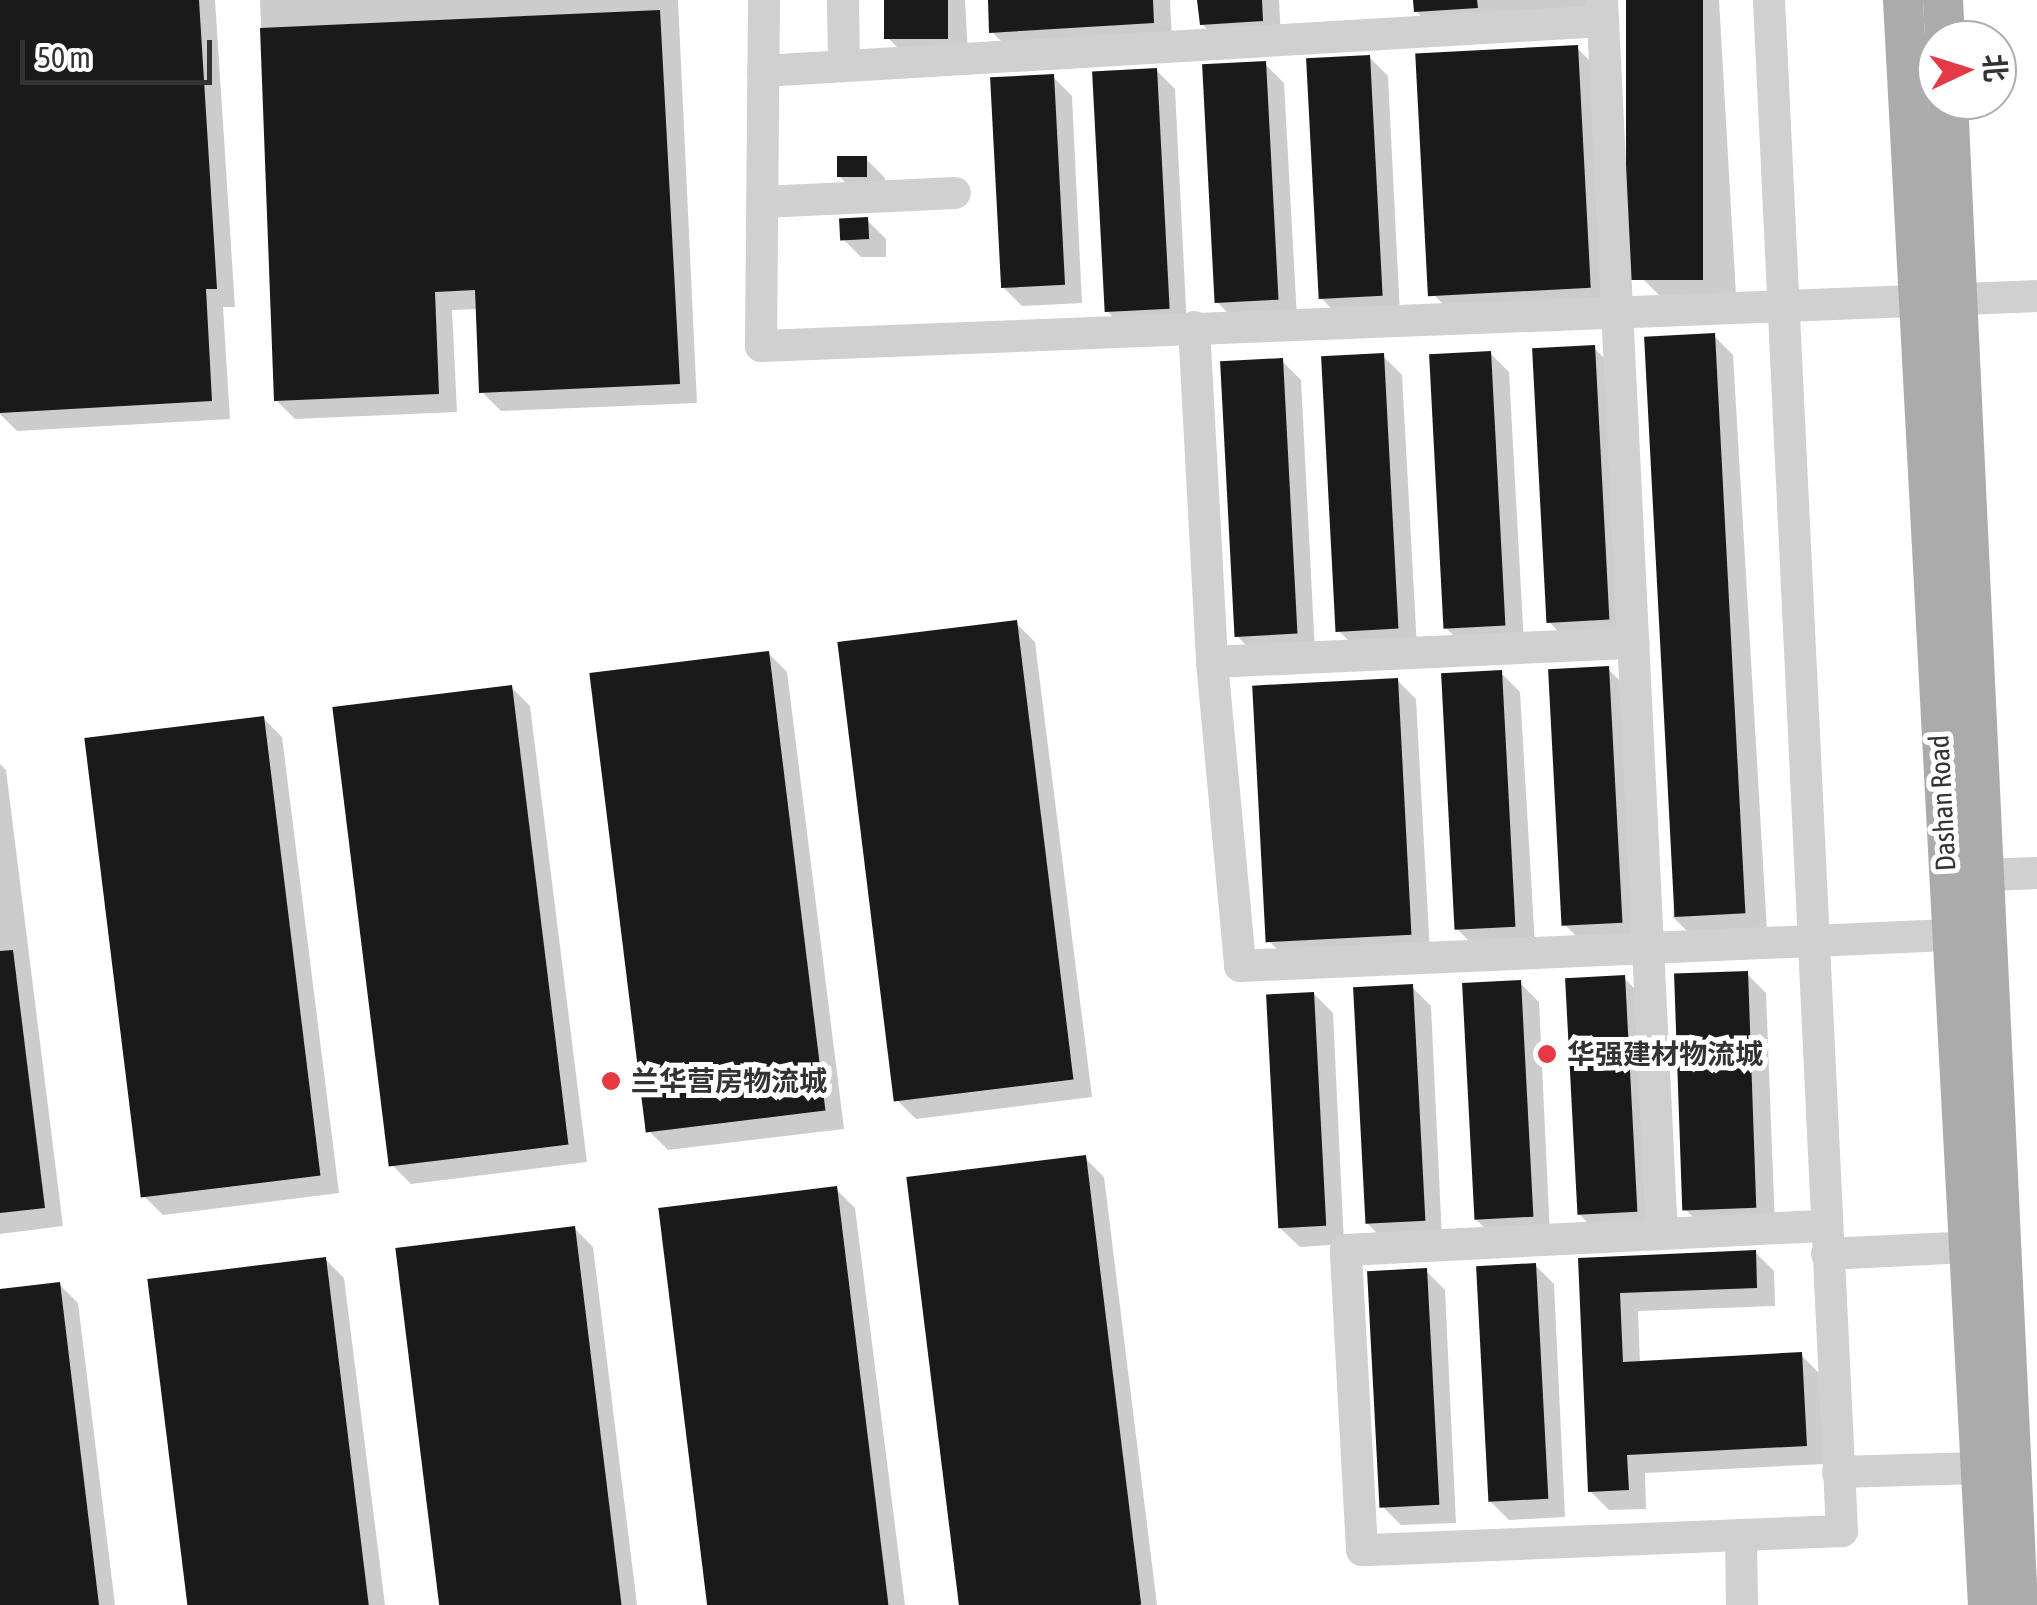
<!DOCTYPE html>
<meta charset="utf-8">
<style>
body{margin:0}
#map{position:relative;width:2037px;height:1605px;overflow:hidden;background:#fff;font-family:"Asap Condensed","Noto Sans SC",sans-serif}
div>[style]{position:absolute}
.shadow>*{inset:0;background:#0003}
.building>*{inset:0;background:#1a1a1a;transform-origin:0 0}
.minor>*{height:32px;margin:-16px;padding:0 16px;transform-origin:16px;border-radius:16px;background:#d0d0d0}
.major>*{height:40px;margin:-20px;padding:0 20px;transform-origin:20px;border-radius:20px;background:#ababab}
.dots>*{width:28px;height:28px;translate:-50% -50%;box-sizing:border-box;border:5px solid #fff;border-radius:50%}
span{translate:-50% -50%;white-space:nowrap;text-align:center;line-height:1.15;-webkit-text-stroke:10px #fff;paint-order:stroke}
.street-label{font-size:28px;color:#333}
.poi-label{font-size:28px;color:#333;font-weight:700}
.left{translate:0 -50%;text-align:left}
.north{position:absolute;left:1917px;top:20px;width:100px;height:100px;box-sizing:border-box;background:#fff;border:2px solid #adadad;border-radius:50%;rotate:86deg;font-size:28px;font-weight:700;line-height:40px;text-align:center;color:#333}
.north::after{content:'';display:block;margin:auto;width:35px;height:45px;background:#e63946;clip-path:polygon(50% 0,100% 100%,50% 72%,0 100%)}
.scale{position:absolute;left:20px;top:40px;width:192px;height:45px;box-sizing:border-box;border:5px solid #333;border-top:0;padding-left:12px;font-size:30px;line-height:35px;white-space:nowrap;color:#333;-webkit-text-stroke:8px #fff;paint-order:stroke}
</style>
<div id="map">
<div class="shadow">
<div style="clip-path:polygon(0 0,215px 0,235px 307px,223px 307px,230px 419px,17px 431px,0 414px)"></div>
<div style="clip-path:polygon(260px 0,678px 0,697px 403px,501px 411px,482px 392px,478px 309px,452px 310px,457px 412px,295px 419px,276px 400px)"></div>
<div style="clip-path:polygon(886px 0,965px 0,968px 54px,907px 57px,888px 38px)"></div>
<div style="clip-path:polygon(990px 0,1170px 0,1172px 42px,1011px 51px,992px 32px)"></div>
<div style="clip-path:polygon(1200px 0,1279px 0,1281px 39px,1220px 42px,1201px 23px)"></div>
<div style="clip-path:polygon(1416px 0,1596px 0,1597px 20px,1435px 30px,1416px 11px)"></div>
<div style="clip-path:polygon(1628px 0,1719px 0,1736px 295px,1662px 298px,1643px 279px)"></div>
<div style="clip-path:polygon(1577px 48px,1596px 67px,1609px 306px,1450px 311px,1431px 292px)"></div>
<div style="clip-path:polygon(1369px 57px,1388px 76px,1400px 314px,1340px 317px,1321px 298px)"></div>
<div style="clip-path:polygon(1265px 64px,1284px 83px,1297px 318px,1236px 321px,1217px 302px)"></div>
<div style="clip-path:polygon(1156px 70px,1175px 89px,1187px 328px,1126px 330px,1107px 311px)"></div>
<div style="clip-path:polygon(1053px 77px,1072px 96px,1082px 303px,1022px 306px,1003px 287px)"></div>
<div style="clip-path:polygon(866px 159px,885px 178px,885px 195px,859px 196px,840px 177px)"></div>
<div style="clip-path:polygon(867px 220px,886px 239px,886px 257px,861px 257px,842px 238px)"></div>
<div style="clip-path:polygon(1714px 336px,1733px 355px,1767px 931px,1692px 936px,1673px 917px)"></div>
<div style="clip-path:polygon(1594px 348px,1613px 367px,1627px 638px,1568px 641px,1549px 622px)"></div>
<div style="clip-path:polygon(1490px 353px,1509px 372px,1524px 644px,1465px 647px,1446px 628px)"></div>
<div style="clip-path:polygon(1383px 356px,1402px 375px,1417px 647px,1358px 650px,1339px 631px)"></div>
<div style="clip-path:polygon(1282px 361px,1301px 380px,1315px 652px,1256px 655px,1237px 636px)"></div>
<div style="clip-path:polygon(1016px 623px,1035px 642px,1092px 1097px,916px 1119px,897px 1100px)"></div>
<div style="clip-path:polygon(768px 653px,787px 672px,844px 1129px,668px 1150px,649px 1131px)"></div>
<div style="clip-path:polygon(1608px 669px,1627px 688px,1642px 941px,1584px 944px,1565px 925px)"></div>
<div style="clip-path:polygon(1501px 673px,1520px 692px,1535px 945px,1477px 949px,1458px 930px)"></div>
<div style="clip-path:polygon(1397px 680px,1416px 699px,1430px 953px,1286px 958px,1267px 939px)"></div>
<div style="clip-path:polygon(511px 687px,530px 706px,587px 1162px,411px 1184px,392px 1165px)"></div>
<div style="clip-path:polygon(263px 718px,282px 737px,339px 1193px,163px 1215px,144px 1196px)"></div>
<div style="clip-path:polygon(0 764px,6px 770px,63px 1226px,0 1234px)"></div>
<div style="clip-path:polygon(1747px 974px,1766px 993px,1775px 1226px,1705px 1229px,1686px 1210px)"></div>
<div style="clip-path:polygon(1624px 978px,1643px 997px,1653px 1230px,1598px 1233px,1579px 1214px)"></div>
<div style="clip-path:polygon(1520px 983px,1539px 1002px,1550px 1235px,1494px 1238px,1475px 1218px)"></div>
<div style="clip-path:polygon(1412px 987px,1431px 1006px,1442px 1239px,1386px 1242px,1367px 1223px)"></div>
<div style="clip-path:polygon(1314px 994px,1333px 1013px,1344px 1244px,1300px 1247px,1280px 1228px)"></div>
<div style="clip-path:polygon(1085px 1158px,1104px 1177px,1157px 1605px,961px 1605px)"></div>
<div style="clip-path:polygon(836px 1189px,855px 1208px,905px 1605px,709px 1605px)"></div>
<div style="clip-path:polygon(574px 1228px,593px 1247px,637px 1605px,442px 1605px)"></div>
<div style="clip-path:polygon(1755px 1252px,1774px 1271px,1775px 1306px,1638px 1311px,1640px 1363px,1801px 1355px,1820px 1374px,1825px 1464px,1645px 1473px,1646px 1509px,1609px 1510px,1590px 1491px,1581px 1261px)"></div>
<div style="clip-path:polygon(325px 1259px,344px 1278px,385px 1605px,190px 1605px)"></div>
<div style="clip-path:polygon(1535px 1265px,1554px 1284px,1565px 1517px,1509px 1520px,1490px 1501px)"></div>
<div style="clip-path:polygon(1426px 1271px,1445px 1290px,1456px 1523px,1401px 1525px,1382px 1506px)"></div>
<div style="clip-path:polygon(59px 1284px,78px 1303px,115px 1605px,0 1605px,0 1291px)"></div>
</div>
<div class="building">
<div style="clip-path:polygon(0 0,199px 0,217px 289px,206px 289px,212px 401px,0 413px)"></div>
<div style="left:884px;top:0;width:64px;height:39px"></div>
<div style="clip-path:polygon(988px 0,1153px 0,1154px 23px,989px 33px)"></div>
<div style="clip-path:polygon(1197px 0,1262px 0,1263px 21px,1200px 25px)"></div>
<div style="clip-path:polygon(1413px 0,1477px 0,1478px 8px,1414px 12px)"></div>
<div style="left:1626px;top:0;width:77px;height:280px"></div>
<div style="clip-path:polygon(660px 10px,680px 384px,479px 393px,475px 290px,435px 292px,439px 394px,274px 401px,260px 28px)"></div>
<div style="left:1578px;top:45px;width:243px;height:163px;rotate:87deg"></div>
<div style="left:1370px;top:55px;width:241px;height:64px;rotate:87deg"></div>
<div style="left:1266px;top:61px;width:239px;height:64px;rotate:87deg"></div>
<div style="left:1157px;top:68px;width:241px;height:65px;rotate:87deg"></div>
<div style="left:1054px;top:74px;width:211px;height:64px;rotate:87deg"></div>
<div style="left:867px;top:156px;width:21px;height:30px;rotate:90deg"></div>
<div style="left:868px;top:217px;width:22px;height:29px;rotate:87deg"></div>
<div style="left:1715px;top:333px;width:581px;height:71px;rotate:87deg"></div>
<div style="left:1595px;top:345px;width:275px;height:63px;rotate:87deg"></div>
<div style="left:1491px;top:351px;width:275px;height:62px;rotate:87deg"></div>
<div style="left:1384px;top:353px;width:276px;height:63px;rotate:87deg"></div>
<div style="left:1283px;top:358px;width:276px;height:63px;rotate:87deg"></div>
<div style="left:1017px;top:620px;width:463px;height:181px;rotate:83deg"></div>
<div style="left:769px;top:651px;width:463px;height:181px;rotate:83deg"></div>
<div style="left:1609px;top:666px;width:257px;height:61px;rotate:87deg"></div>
<div style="left:1502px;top:670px;width:257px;height:61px;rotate:87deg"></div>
<div style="left:1398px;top:678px;width:257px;height:146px;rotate:87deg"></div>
<div style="left:512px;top:685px;width:463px;height:181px;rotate:83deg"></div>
<div style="left:264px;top:716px;width:463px;height:181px;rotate:83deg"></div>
<div style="clip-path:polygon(13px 950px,45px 1208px,0 1213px,0 951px)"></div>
<div style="left:1748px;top:971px;width:237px;height:74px;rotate:88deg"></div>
<div style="left:1625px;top:975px;width:237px;height:60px;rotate:87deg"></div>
<div style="left:1521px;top:980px;width:237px;height:59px;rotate:87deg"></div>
<div style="left:1413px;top:984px;width:237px;height:60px;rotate:87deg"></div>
<div style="left:1314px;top:992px;width:234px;height:48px;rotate:87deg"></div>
<div style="left:1086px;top:1155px;width:453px;height:181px;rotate:83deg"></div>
<div style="left:837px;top:1186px;width:422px;height:180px;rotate:83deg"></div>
<div style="left:575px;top:1226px;width:382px;height:181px;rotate:83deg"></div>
<div style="clip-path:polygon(1756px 1250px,1757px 1288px,1620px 1293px,1623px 1362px,1802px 1352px,1807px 1446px,1627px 1455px,1629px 1490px,1588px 1492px,1578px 1258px)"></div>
<div style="left:326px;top:1257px;width:351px;height:180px;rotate:83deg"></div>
<div style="left:1536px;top:1263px;width:236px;height:60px;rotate:87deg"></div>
<div style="left:1427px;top:1268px;width:237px;height:60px;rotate:87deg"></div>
<div style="clip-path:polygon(60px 1282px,99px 1605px,0 1605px,0 1289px)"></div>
</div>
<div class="minor">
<div style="left:764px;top:0;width:346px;rotate:90.5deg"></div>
<div style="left:761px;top:346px;width:1277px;rotate:-2.24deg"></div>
<div style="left:843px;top:0;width:65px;rotate:89.1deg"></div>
<div style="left:1602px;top:0;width:1235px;rotate:87.22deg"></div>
<div style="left:1769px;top:0;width:1533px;rotate:87.27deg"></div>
<div style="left:1842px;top:1531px;width:480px;rotate:177.7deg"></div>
<div style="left:1362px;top:1550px;width:300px;rotate:-93.1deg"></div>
<div style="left:1346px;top:1250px;width:480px;rotate:-2.9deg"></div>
<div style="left:763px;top:71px;width:841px;rotate:-3.41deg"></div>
<div style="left:763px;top:202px;width:192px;rotate:-2.7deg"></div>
<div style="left:1194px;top:327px;width:335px;rotate:86.9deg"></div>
<div style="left:1212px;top:662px;width:305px;rotate:84.7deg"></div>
<div style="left:1240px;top:966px;width:709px;rotate:-2.51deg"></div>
<div style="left:1212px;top:662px;width:422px;rotate:-2.6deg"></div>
<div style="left:1987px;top:875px;width:50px;rotate:-2.3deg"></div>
<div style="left:1827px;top:1254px;width:141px;rotate:-2.8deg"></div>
<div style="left:1838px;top:1472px;width:140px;rotate:-1.6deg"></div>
<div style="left:1741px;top:1535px;width:70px;rotate:89.2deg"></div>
</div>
<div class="major">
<div style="left:1903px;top:0;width:1607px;rotate:86.97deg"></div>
<div style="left:1943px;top:0;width:40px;rotate:87.1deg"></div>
<div style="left:1948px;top:100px;width:1507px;rotate:87.34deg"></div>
</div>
<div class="dots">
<div style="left:1547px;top:1054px;background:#e63946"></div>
<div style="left:611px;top:1081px;background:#e63946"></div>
</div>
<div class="street-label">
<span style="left:1942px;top:803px;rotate:-93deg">Dashan Road</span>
</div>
<div class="poi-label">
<span class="left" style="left:1567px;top:1054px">华强建材物流城</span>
<span class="left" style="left:631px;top:1081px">兰华营房物流城</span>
</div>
<div class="north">北</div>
<div class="scale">50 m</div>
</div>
